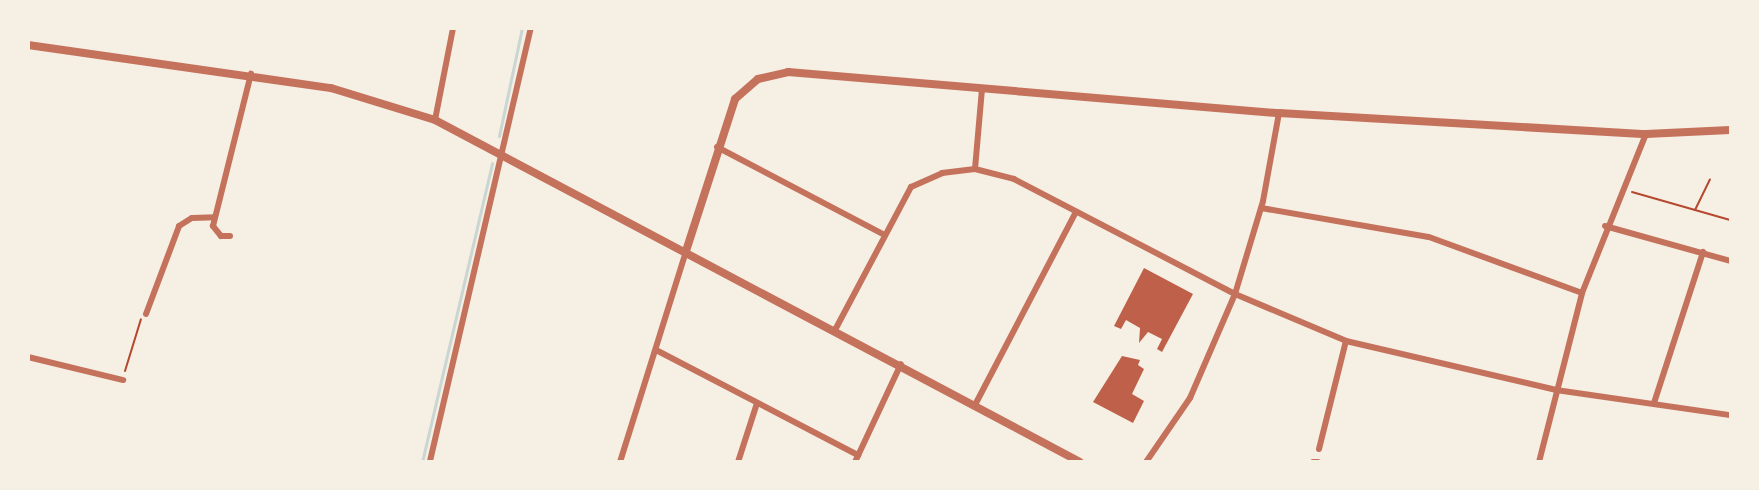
<!DOCTYPE html>
<style>
body{margin:0}
#map{position:relative;width:1759px;height:490px;overflow:hidden;background:#f6efe4;font-family:"PT Sans Narrow",sans-serif}
div>[style]{position:absolute}
.stream>*{height:3px;margin:-1.5px;padding:0 1.5px;transform-origin:1.5px;border-radius:1.5px;background:#c9d6d2}
.building>*{inset:0;background:#bf614a}
.path>*{height:2px;margin:-1px;padding:0 1px;transform-origin:1px;border-radius:1px;background:#b5482f}
.minor>*{height:6px;margin:-3px;padding:0 3px;transform-origin:3px;border-radius:3px;background:#c5725c}
.tertiary>*{height:8px;margin:-4px;padding:0 4px;transform-origin:4px;border-radius:4px;background:#c5725c}
span{translate:-50% -50%;white-space:nowrap;text-align:center;line-height:1.15;-webkit-text-stroke:6px #f6efe4;paint-order:stroke}
.frame{position:absolute;inset:0;border:30px solid #f6efe4;pointer-events:none}
</style>
<div id="map">
<div class="stream">
<div style="left:499px;top:136px;width:110px;rotate:-78deg"></div>
<div style="left:422px;top:462px;width:307px;rotate:-76.8deg"></div>
</div>
<div class="building">
<div style="clip-path:polygon(1144px 268px,1193px 294px,1162px 352px,1157px 349px,1162px 339px,1148px 332px,1139px 343px,1140px 328px,1126px 320px,1121px 329px,1114px 326px)"></div>
<div style="clip-path:polygon(1122px 356px,1140px 360px,1138px 365px,1144px 369px,1132px 394px,1144px 401px,1133px 423px,1093px 402px)"></div>
</div>
<div class="path">
<div style="left:1632px;top:192px;width:102px;rotate:15.9deg"></div>
<div style="left:1695px;top:210px;width:34px;rotate:-64deg"></div>
<div style="left:125px;top:371px;width:54px;rotate:-72.9deg"></div>
</div>
<div class="minor">
<div style="left:435px;top:120px;width:94px;rotate:-78.9deg"></div>
<div style="left:717px;top:147px;width:187px;rotate:27.7deg"></div>
<div style="left:975px;top:169px;width:80px;rotate:-85deg"></div>
<div style="left:1261px;top:208px;width:170px;rotate:9.8deg"></div>
<div style="left:1429px;top:237px;width:163px;rotate:20.1deg"></div>
<div style="left:1605px;top:226px;width:130px;rotate:15.6deg"></div>
<div style="left:230px;top:236px;width:9px;rotate:180deg"></div>
<div style="left:221px;top:236px;width:13px;rotate:-129deg"></div>
<div style="left:213px;top:226px;width:157px;rotate:-76deg"></div>
<div style="left:146px;top:314px;width:94px;rotate:-69.4deg"></div>
<div style="left:179px;top:226px;width:15px;rotate:-32deg"></div>
<div style="left:192px;top:218px;width:23px;rotate:-2deg"></div>
<div style="left:835px;top:330px;width:162px;rotate:-62deg"></div>
<div style="left:911px;top:187px;width:34px;rotate:-24deg"></div>
<div style="left:942px;top:173px;width:33px;rotate:-7deg"></div>
<div style="left:975px;top:169px;width:40px;rotate:14.4deg"></div>
<div style="left:1014px;top:179px;width:249px;rotate:27.5deg"></div>
<div style="left:1235px;top:294px;width:121px;rotate:22.9deg"></div>
<div style="left:1346px;top:341px;width:216px;rotate:13.1deg"></div>
<div style="left:1556px;top:390px;width:176px;rotate:8.2deg"></div>
<div style="left:656px;top:350px;width:228px;rotate:27.5deg"></div>
<div style="left:28px;top:357px;width:98px;rotate:13.6deg"></div>
<div style="left:976px;top:403px;width:216px;rotate:-62.4deg"></div>
<div style="left:1654px;top:403px;width:159px;rotate:-72deg"></div>
<div style="left:1319px;top:449px;width:111px;rotate:-76deg"></div>
<div style="left:430px;top:461px;width:445px;rotate:-76.9deg"></div>
<div style="left:620px;top:462px;width:221px;rotate:-72.6deg"></div>
<div style="left:738px;top:462px;width:62px;rotate:-72.1deg"></div>
<div style="left:855px;top:462px;width:108px;rotate:-64.9deg"></div>
<div style="left:1146px;top:462px;width:78px;rotate:-55.5deg"></div>
<div style="left:1190px;top:398px;width:113px;rotate:-66.6deg"></div>
<div style="left:1235px;top:294px;width:97px;rotate:-73.2deg"></div>
<div style="left:1263px;top:201px;width:89px;rotate:-79.7deg"></div>
<div style="left:1313px;top:462px;width:5px"></div>
<div style="left:1539px;top:462px;width:174px;rotate:-75.7deg"></div>
<div style="left:1582px;top:293px;width:171px;rotate:-68.1deg"></div>
</div>
<div class="tertiary">
<div style="left:28px;top:45px;width:306px;rotate:8.1deg"></div>
<div style="left:331px;top:88px;width:109px;rotate:17.1deg"></div>
<div style="left:435px;top:120px;width:730px;rotate:27.93deg"></div>
<div style="left:686px;top:251px;width:160px;rotate:-72.1deg"></div>
<div style="left:735px;top:99px;width:30px;rotate:-41deg"></div>
<div style="left:758px;top:79px;width:31px;rotate:-13deg"></div>
<div style="left:788px;top:72px;width:493px;rotate:4.8deg"></div>
<div style="left:1279px;top:113px;width:368px;rotate:3.3deg"></div>
<div style="left:1646px;top:134px;width:84px;rotate:-2.7deg"></div>
</div>
<div class="frame"></div>
</div>
